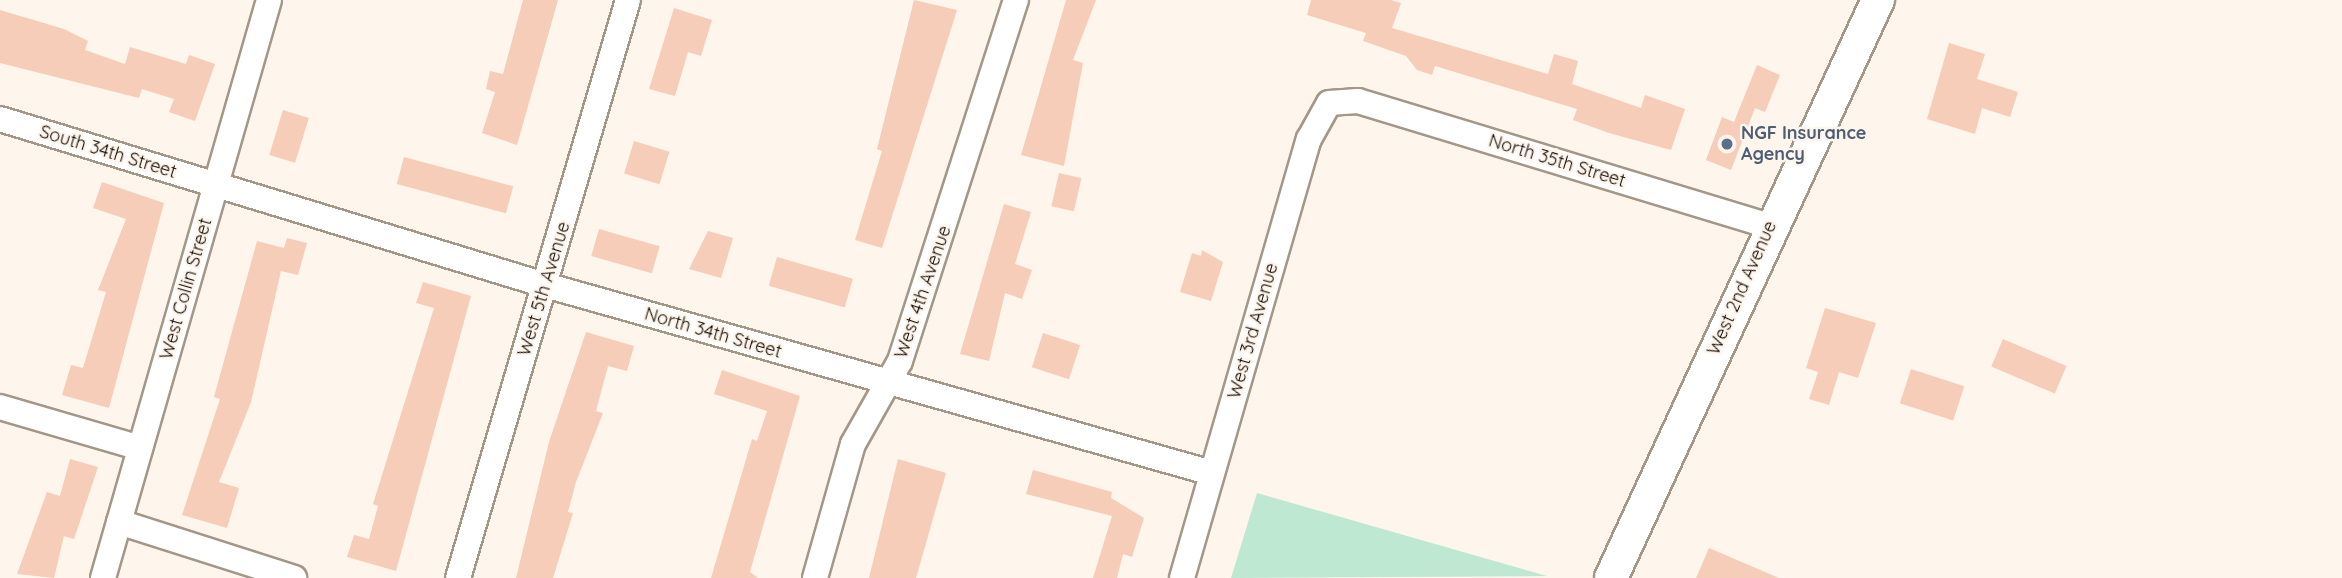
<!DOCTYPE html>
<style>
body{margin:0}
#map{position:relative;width:2342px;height:578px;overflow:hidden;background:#fef5ec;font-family:Quicksand,sans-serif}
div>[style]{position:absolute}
.green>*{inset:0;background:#bfe8d3}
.building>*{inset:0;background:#f6cdb8;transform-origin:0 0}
.roads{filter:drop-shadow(2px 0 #a39788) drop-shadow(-2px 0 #a39788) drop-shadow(0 2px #a39788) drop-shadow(0 -2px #a39788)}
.minor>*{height:24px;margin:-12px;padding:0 12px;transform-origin:12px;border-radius:12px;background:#fff}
.major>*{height:32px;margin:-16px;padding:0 16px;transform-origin:16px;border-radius:16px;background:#fff}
.dots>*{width:19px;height:19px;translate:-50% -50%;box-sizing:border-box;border:4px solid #fef5ec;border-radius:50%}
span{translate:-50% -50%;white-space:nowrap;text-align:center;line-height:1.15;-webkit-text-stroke:5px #fef5ec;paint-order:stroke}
.service-label{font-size:18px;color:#4e5e75;font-weight:700}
.left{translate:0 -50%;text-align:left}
.street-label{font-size:18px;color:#0f0a06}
</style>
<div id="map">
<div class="green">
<div style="clip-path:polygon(1257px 493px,1547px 576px,1231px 578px)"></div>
</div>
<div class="building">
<div style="clip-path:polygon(523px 0,558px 0,517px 145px,482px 133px,495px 92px,486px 89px,490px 71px,503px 74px)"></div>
<div style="clip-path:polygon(914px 0,957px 10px,882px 248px,855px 240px,882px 151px,877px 149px)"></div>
<div style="clip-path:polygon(1066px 0,1096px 0,1073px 60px,1083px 63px,1064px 166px,1021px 155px)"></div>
<div style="clip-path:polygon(1311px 0,1391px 0,1401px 3px,1392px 28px,1548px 74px,1554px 54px,1578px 61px,1572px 84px,1641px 108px,1645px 95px,1685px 109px,1671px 150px,1609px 133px,1573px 120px,1577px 109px,1435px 66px,1432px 75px,1417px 70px,1406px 56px,1363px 41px,1366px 33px,1307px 15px)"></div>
<div style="clip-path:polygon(674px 8px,712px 20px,701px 56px,688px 52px,675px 96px,649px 89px)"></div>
<div style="clip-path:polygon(0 10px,64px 29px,88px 41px,85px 50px,125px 64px,130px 47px,186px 64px,189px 55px,215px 64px,195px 121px,169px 112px,174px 99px,142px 89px,139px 98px,0 63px)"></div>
<div style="clip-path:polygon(1949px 43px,1985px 54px,1977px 79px,2018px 92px,2010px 117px,1982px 108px,1975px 134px,1927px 119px)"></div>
<div style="clip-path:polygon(1757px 65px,1780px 75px,1765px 112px,1755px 108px,1731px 170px,1706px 160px,1722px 117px,1734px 122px)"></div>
<div style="left:283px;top:110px;width:27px;height:47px;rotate:17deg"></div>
<div style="left:634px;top:141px;width:37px;height:34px;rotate:17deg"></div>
<div style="left:404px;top:157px;width:113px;height:28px;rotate:15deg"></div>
<div style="left:1059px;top:173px;width:23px;height:34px;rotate:13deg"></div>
<div style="clip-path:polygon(102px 182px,164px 203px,109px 408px,62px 395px,71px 365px,83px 368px,106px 292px,98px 290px,126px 219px,93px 208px)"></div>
<div style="clip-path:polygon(1004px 204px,1031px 212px,1015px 264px,1032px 270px,1022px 299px,1005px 293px,989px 361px,960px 354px)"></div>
<div style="left:599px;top:229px;width:63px;height:28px;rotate:16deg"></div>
<div style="clip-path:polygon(708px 231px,733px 238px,721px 278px,689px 269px)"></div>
<div style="clip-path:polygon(287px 238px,307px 243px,298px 275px,281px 271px,251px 402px,219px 482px,239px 488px,227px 528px,182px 515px,220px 399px,214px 397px,257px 241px,284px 248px)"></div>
<div style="clip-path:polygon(1202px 250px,1223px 262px,1211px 301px,1180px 292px,1192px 253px,1201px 256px)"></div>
<div style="left:777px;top:257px;width:79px;height:30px;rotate:16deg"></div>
<div style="clip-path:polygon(423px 282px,471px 296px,396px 571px,347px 557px,354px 535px,369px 539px,378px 506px,373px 504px,434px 308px,416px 303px)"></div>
<div style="clip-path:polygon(1825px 308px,1876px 323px,1858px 378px,1839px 372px,1829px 405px,1809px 399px,1818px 372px,1806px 368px)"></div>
<div style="clip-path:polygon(586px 332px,634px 346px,627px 371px,608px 366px,596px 411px,603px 413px,576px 482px,568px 512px,573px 513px,553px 578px,516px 578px,549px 442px)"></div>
<div style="left:1043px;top:333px;width:39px;height:36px;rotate:18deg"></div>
<div style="left:2003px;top:339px;width:69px;height:30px;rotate:23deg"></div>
<div style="left:1911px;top:369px;width:56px;height:36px;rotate:18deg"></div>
<div style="clip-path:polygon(722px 370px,800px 396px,750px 572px,758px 578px,711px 578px,752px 439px,757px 441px,767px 411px,714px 394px)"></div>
<div style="clip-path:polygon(70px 459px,98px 467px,74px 539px,64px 536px,54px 578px,17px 574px,47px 492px,60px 496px)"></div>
<div style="clip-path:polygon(898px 459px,946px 473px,916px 578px,869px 578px)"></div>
<div style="clip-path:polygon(1033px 470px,1112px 492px,1111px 498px,1144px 518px,1132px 557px,1123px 554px,1117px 578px,1093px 578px,1112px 516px,1026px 494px)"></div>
<div style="clip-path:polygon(1709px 548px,1779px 578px,1696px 578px)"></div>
</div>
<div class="roads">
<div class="minor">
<div style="left:0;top:119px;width:570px;rotate:16.94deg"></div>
<div style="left:545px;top:285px;width:693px;rotate:15.74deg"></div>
<div style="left:0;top:407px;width:146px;rotate:16.3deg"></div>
<div style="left:119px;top:522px;width:184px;rotate:17.7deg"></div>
<div style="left:103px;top:578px;width:601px;rotate:-73.98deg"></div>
<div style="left:458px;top:578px;width:602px;rotate:-73.61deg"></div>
<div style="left:815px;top:578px;width:139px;rotate:-74.2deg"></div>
<div style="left:853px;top:444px;width:95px;rotate:-60.5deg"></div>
<div style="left:900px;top:361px;width:379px;rotate:-72.2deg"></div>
<div style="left:1182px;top:578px;width:457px;rotate:-73.9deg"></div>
<div style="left:1309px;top:139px;width:41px;rotate:-60.9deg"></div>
<div style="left:1329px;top:103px;width:29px;rotate:-4deg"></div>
<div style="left:1358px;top:101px;width:431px;rotate:16.9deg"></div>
</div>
<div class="major">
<div style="left:1611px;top:578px;width:637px;rotate:-65.21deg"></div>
</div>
</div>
<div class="dots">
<div style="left:1727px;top:144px;background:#5c6f8a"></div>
</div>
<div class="service-label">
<span class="left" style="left:1741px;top:144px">NGF Insurance<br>Agency</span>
</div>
<div class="street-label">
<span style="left:108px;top:152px;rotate:17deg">South 34th Street</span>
<span style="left:1557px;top:161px;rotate:17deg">North 35th Street</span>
<span style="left:1742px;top:288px;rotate:-66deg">West 2nd Avenue</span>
<span style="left:186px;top:289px;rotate:-74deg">West Collin Street</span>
<span style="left:544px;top:289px;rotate:-73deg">West 5th Avenue</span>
<span style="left:923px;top:292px;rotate:-71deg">West 4th Avenue</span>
<span style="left:1253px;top:331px;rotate:-74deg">West 3rd Avenue</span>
<span style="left:713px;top:333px;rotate:16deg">North 34th Street</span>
</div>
</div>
